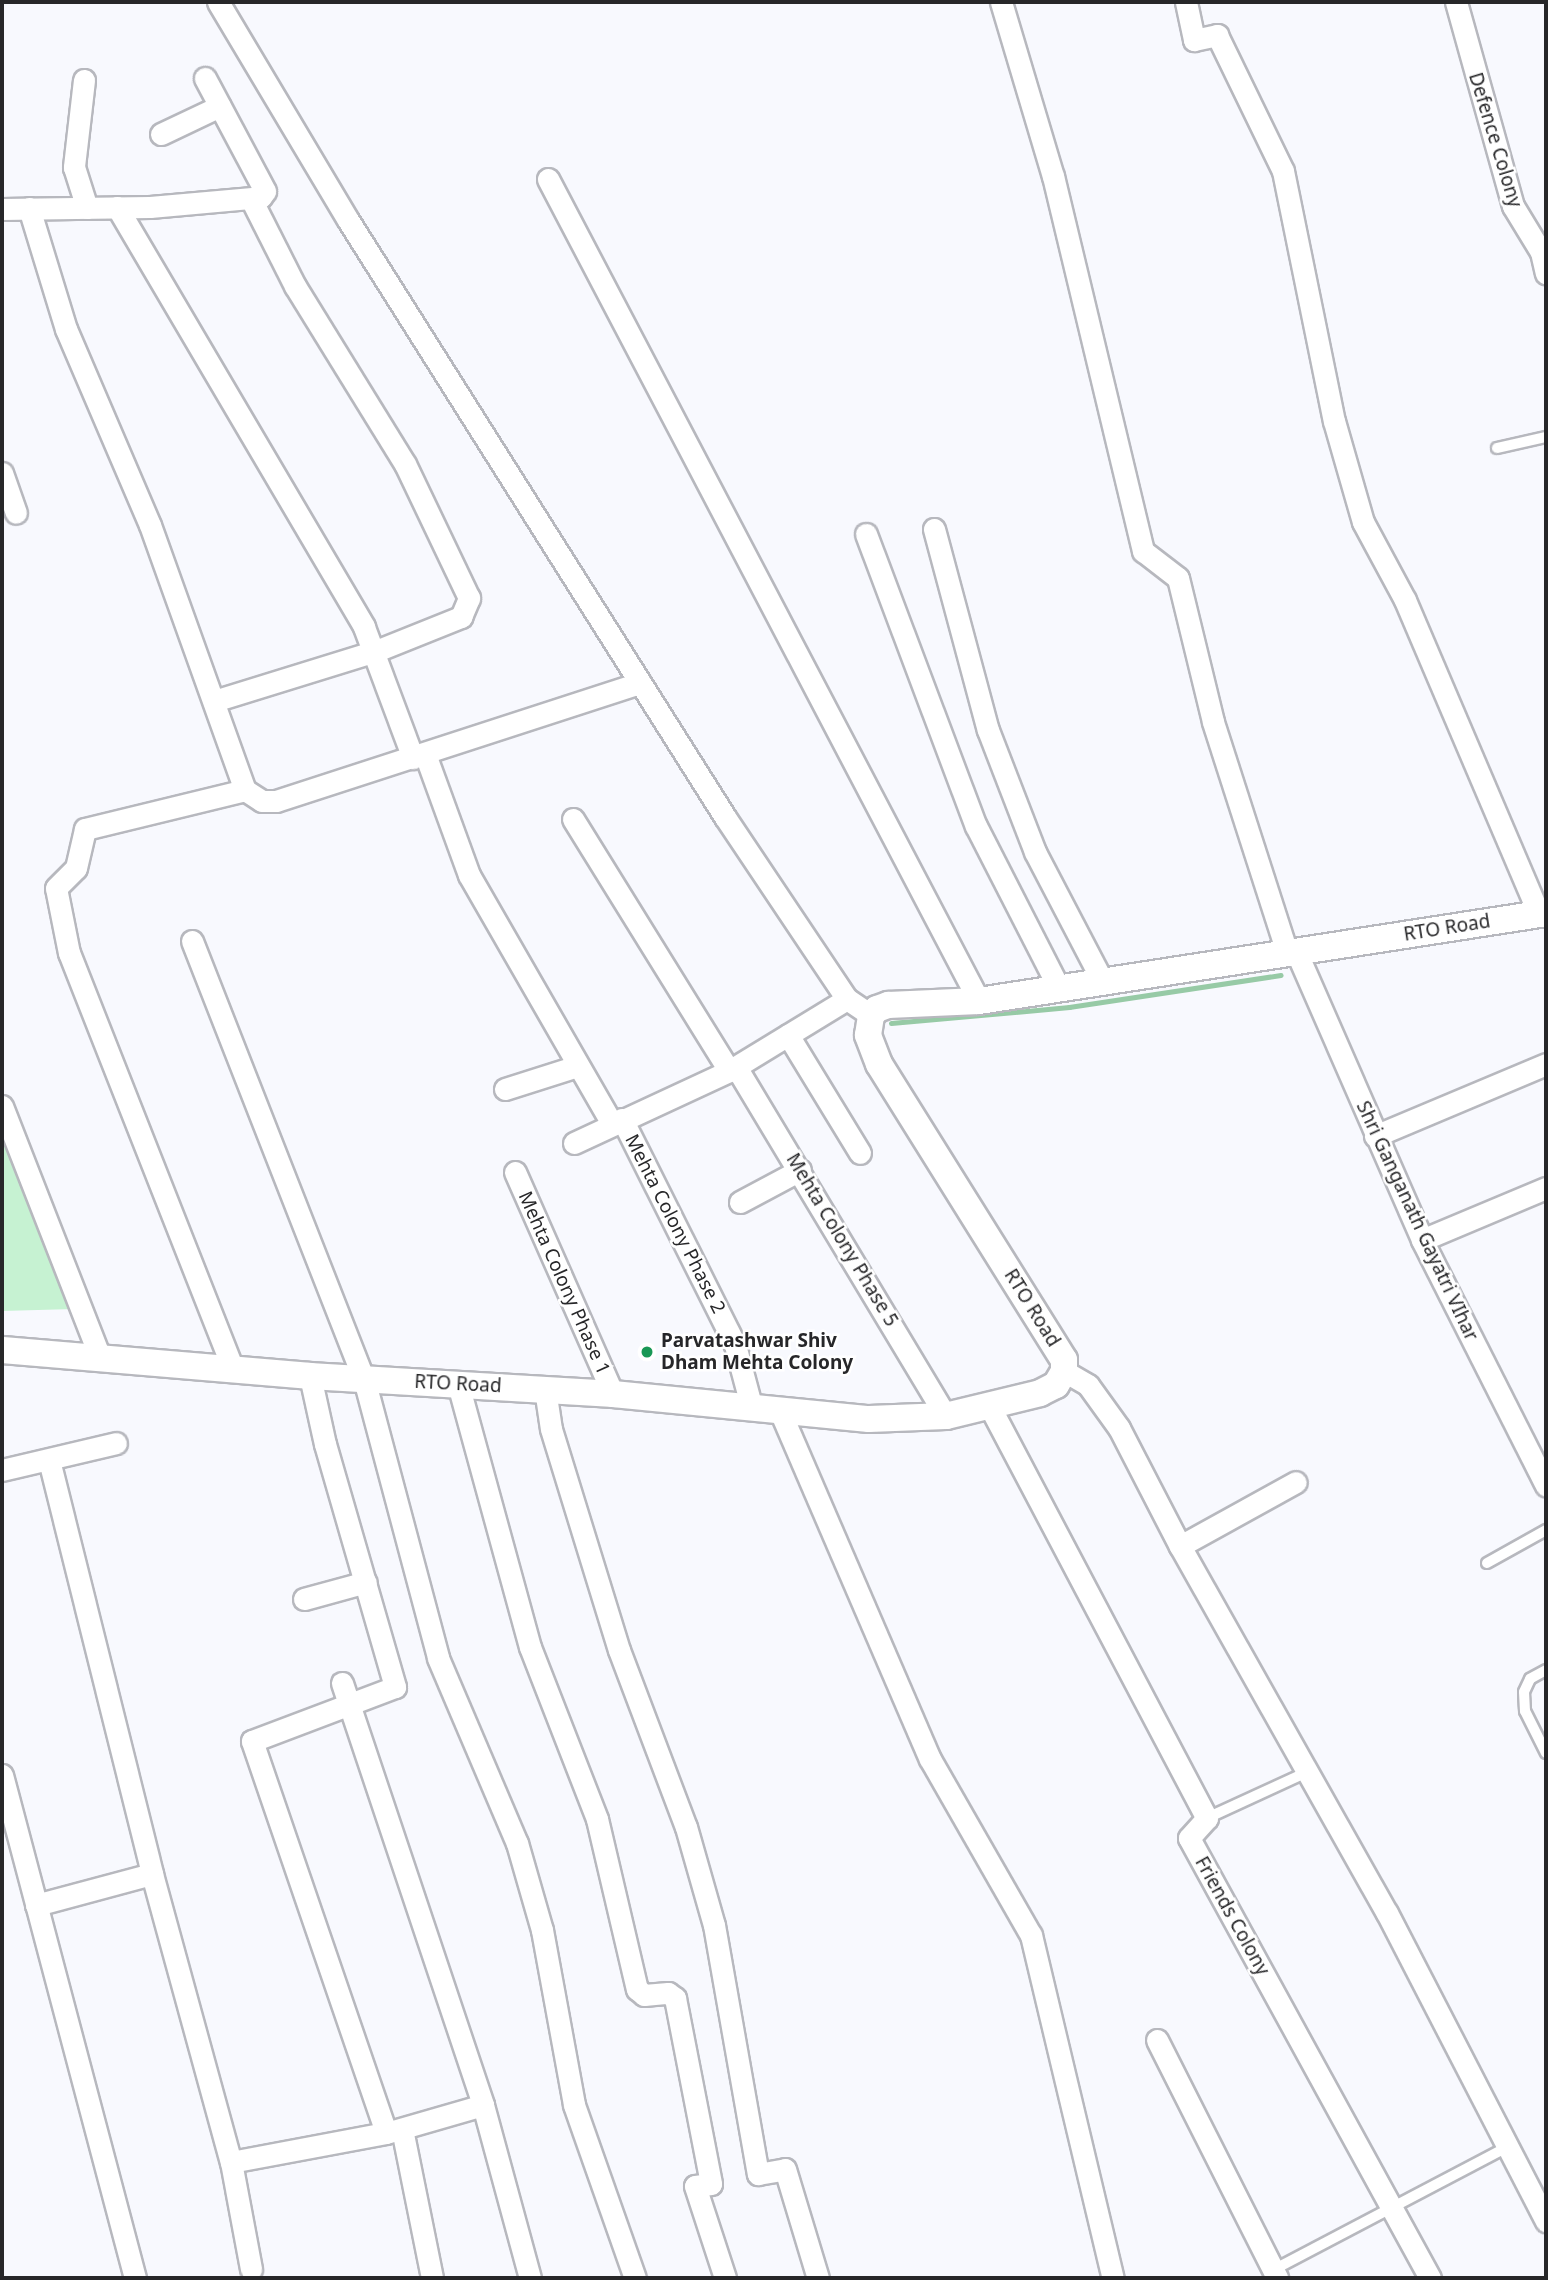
<!DOCTYPE html>
<style>
body{margin:0}
#map{position:relative;width:1548px;height:2280px;overflow:hidden;background:#f8f9fe;font-family:"Noto Sans",sans-serif}
div>[style]{position:absolute}
.green>*{inset:0;background:#c6f2d2}
.stream>*{height:5px;margin:-2.5px;padding:0 2.5px;transform-origin:2.5px;border-radius:2.5px;background:#97caa6}
.roads{filter:drop-shadow(2px 0 #b7b8be) drop-shadow(-2px 0 #b7b8be) drop-shadow(0 2px #b7b8be) drop-shadow(0 -2px #b7b8be)}
.service>*{height:10px;margin:-5px;padding:0 5px;transform-origin:5px;border-radius:5px;background:#fff}
.minor>*{height:21px;margin:-10.5px;padding:0 10.5px;transform-origin:10.5px;border-radius:10.5px;background:#fff}
.tertiary>*{height:26px;margin:-13px;padding:0 13px;transform-origin:13px;border-radius:13px;background:#fff}
.dots>*{width:19px;height:19px;translate:-50% -50%;box-sizing:border-box;border:4px solid #fff;border-radius:50%}
span{translate:-50% -50%;white-space:nowrap;text-align:center;line-height:1.15;-webkit-text-stroke:5px #fff;paint-order:stroke}
.street-label{font-size:19px;color:#272729}
.poi-label{font-size:19px;color:#272729;font-weight:700}
.left{translate:0 -50%;text-align:left}
.frame{position:absolute;inset:0;border:4px solid #272729;pointer-events:none}
</style>
<div id="map">
<div class="green">
<div style="clip-path:polygon(2px 1131px,74px 1309px,2px 1311px)"></div>
</div>
<div class="stream">
<div style="left:891px;top:1023px;width:179px;rotate:-5.1deg"></div>
<div style="left:1069px;top:1007px;width:214px;rotate:-8.6deg"></div>
</div>
<div class="roads">
<div class="service">
<div style="left:1497px;top:448px;width:50px;rotate:-12.7deg"></div>
<div style="left:1487px;top:1563px;width:68px;rotate:-29.2deg"></div>
<div style="left:1546px;top:1670px;width:18px;rotate:151deg"></div>
<div style="left:1530px;top:1679px;width:14px;rotate:115deg"></div>
<div style="left:1524px;top:1692px;width:19px;rotate:87deg"></div>
<div style="left:1525px;top:1711px;width:47px;rotate:63.4deg"></div>
<div style="left:1207px;top:1818px;width:110px;rotate:-24.7deg"></div>
<div style="left:1273px;top:2270px;width:262px;rotate:-27.7deg"></div>
</div>
<div class="minor">
<div style="left:218px;top:2px;width:254px;rotate:59.2deg"></div>
<div style="left:348px;top:220px;width:706px;rotate:57.73deg"></div>
<div style="left:725px;top:817px;width:219px;rotate:56.2deg"></div>
<div style="left:847px;top:999px;width:29px;rotate:34deg"></div>
<div style="left:1001px;top:2px;width:182px;rotate:73.4deg"></div>
<div style="left:1053px;top:176px;width:386px;rotate:76.5deg"></div>
<div style="left:1143px;top:551px;width:44px;rotate:37.6deg"></div>
<div style="left:1178px;top:578px;width:148px;rotate:76.3deg"></div>
<div style="left:1213px;top:722px;width:243px;rotate:72.2deg"></div>
<div style="left:1186px;top:2px;width:39px;rotate:78deg"></div>
<div style="left:1194px;top:40px;width:24px;rotate:-12deg"></div>
<div style="left:1217px;top:35px;width:151px;rotate:64.1deg"></div>
<div style="left:1283px;top:171px;width:255px;rotate:78.5deg"></div>
<div style="left:1334px;top:421px;width:105px;rotate:74deg"></div>
<div style="left:1363px;top:522px;width:89px;rotate:61.7deg"></div>
<div style="left:1405px;top:600px;width:341px;rotate:66.9deg"></div>
<div style="left:1456px;top:2px;width:212px;rotate:74.4deg"></div>
<div style="left:1513px;top:206px;width:54px;rotate:58.7deg"></div>
<div style="left:1541px;top:252px;width:22px;rotate:77deg"></div>
<div style="left:84px;top:80px;width:88px;rotate:96.6deg"></div>
<div style="left:74px;top:167px;width:43px;rotate:72.4deg"></div>
<div style="left:161px;top:134px;width:65px;rotate:-25.4deg"></div>
<div style="left:548px;top:179px;width:928px;rotate:62.33deg"></div>
<div style="left:117px;top:207px;width:487px;rotate:59.5deg"></div>
<div style="left:364px;top:627px;width:140px;rotate:69.5deg"></div>
<div style="left:29px;top:208px;width:127px;rotate:73deg"></div>
<div style="left:66px;top:329px;width:213px;rotate:66.8deg"></div>
<div style="left:150px;top:525px;width:282px;rotate:70.3deg"></div>
<div style="left:245px;top:790px;width:20px;rotate:33deg"></div>
<div style="left:262px;top:801px;width:14px"></div>
<div style="left:276px;top:801px;width:383px;rotate:-18deg"></div>
<div style="left:2px;top:209px;width:148px;rotate:-0.8deg"></div>
<div style="left:150px;top:207px;width:111px;rotate:-5.1deg"></div>
<div style="left:261px;top:197px;width:7px;rotate:-56deg"></div>
<div style="left:265px;top:191px;width:128px;rotate:-118deg"></div>
<div style="left:2px;top:473px;width:42px;rotate:70.7deg"></div>
<div style="left:934px;top:529px;width:208px;rotate:75deg"></div>
<div style="left:988px;top:730px;width:131px;rotate:68.9deg"></div>
<div style="left:1035px;top:852px;width:147px;rotate:62.4deg"></div>
<div style="left:866px;top:534px;width:312px;rotate:69.4deg"></div>
<div style="left:976px;top:826px;width:182px;rotate:62.9deg"></div>
<div style="left:214px;top:701px;width:170px;rotate:-17.2deg"></div>
<div style="left:376px;top:651px;width:92px;rotate:-21.8deg"></div>
<div style="left:461px;top:617px;width:21px;rotate:-67deg"></div>
<div style="left:469px;top:598px;width:148px;rotate:-115.5deg"></div>
<div style="left:405px;top:464px;width:209px;rotate:-121.7deg"></div>
<div style="left:295px;top:286px;width:97px;rotate:-116.8deg"></div>
<div style="left:425px;top:754px;width:129px;rotate:70deg"></div>
<div style="left:469px;top:875px;width:287px;rotate:60.1deg"></div>
<div style="left:573px;top:819px;width:296px;rotate:58.2deg"></div>
<div style="left:192px;top:941px;width:471px;rotate:68.6deg"></div>
<div style="left:364px;top:1379px;width:289px;rotate:75.1deg"></div>
<div style="left:438px;top:1658px;width:201px;rotate:66.9deg"></div>
<div style="left:517px;top:1843px;width:91px;rotate:74deg"></div>
<div style="left:542px;top:1930px;width:178px;rotate:79.6deg"></div>
<div style="left:574px;top:2105px;width:183px;rotate:70.6deg"></div>
<div style="left:1296px;top:951px;width:315px;rotate:66.4deg"></div>
<div style="left:1422px;top:1240px;width:275px;rotate:63.2deg"></div>
<div style="left:788px;top:1035px;width:138px;rotate:58.6deg"></div>
<div style="left:736px;top:1067px;width:407px;rotate:59deg"></div>
<div style="left:505px;top:1089px;width:76px;rotate:-17.7deg"></div>
<div style="left:2px;top:1106px;width:267px;rotate:68.7deg"></div>
<div style="left:622px;top:1119px;width:253px;rotate:63.4deg"></div>
<div style="left:735px;top:1345px;width:66px;rotate:75.1deg"></div>
<div style="left:1375px;top:1136px;width:186px;rotate:-22.8deg"></div>
<div style="left:574px;top:1143px;width:171px;rotate:-24.9deg"></div>
<div style="left:729px;top:1071px;width:138px;rotate:-31.4deg"></div>
<div style="left:515px;top:1172px;width:243px;rotate:66.2deg"></div>
<div style="left:740px;top:1202px;width:68px;rotate:-28.1deg"></div>
<div style="left:1422px;top:1240px;width:134px;rotate:-22.8deg"></div>
<div style="left:233px;top:1369px;width:447px;rotate:-111.5deg"></div>
<div style="left:69px;top:953px;width:66px;rotate:-101.3deg"></div>
<div style="left:56px;top:888px;width:28px;rotate:-45deg"></div>
<div style="left:76px;top:868px;width:40px;rotate:-77deg"></div>
<div style="left:85px;top:829px;width:165px;rotate:-13.7deg"></div>
<div style="left:1064px;top:1371px;width:28px;rotate:30deg"></div>
<div style="left:1088px;top:1385px;width:53px;rotate:54.2deg"></div>
<div style="left:1119px;top:1428px;width:133px;rotate:62.7deg"></div>
<div style="left:1180px;top:1546px;width:421px;rotate:60.6deg"></div>
<div style="left:1387px;top:1913px;width:347px;rotate:62.7deg"></div>
<div style="left:310px;top:1376px;width:70px;rotate:77.6deg"></div>
<div style="left:325px;top:1444px;width:253px;rotate:73.9deg"></div>
<div style="left:395px;top:1687px;width:153px;rotate:159.3deg"></div>
<div style="left:252px;top:1741px;width:414px;rotate:71.1deg"></div>
<div style="left:458px;top:1384px;width:273px;rotate:74.7deg"></div>
<div style="left:530px;top:1647px;width:185px;rotate:68.7deg"></div>
<div style="left:597px;top:1819px;width:175px;rotate:76.8deg"></div>
<div style="left:637px;top:1989px;width:9px;rotate:41deg"></div>
<div style="left:644px;top:1995px;width:24px;rotate:-5deg"></div>
<div style="left:668px;top:1993px;width:9px;rotate:36deg"></div>
<div style="left:675px;top:1998px;width:189px;rotate:79deg"></div>
<div style="left:711px;top:2184px;width:16px;rotate:173deg"></div>
<div style="left:695px;top:2186px;width:97px;rotate:71.9deg"></div>
<div style="left:545px;top:1389px;width:40px;rotate:81.5deg"></div>
<div style="left:551px;top:1429px;width:231px;rotate:72.9deg"></div>
<div style="left:619px;top:1650px;width:189px;rotate:69.3deg"></div>
<div style="left:686px;top:1827px;width:102px;rotate:74.1deg"></div>
<div style="left:714px;top:1925px;width:253px;rotate:80deg"></div>
<div style="left:758px;top:2174px;width:27px;rotate:-10deg"></div>
<div style="left:785px;top:2169px;width:114px;rotate:73.2deg"></div>
<div style="left:990px;top:1407px;width:465px;rotate:62.2deg"></div>
<div style="left:1207px;top:1818px;width:27px;rotate:132deg"></div>
<div style="left:1189px;top:1838px;width:502px;rotate:61.29deg"></div>
<div style="left:780px;top:1411px;width:379px;rotate:66.7deg"></div>
<div style="left:930px;top:1759px;width:203px;rotate:60.2deg"></div>
<div style="left:1031px;top:1935px;width:353px;rotate:76.6deg"></div>
<div style="left:49px;top:1460px;width:427px;rotate:76deg"></div>
<div style="left:152px;top:1874px;width:299px;rotate:74.7deg"></div>
<div style="left:231px;top:2162px;width:109px;rotate:79.4deg"></div>
<div style="left:2px;top:1470px;width:117px;rotate:-13.3deg"></div>
<div style="left:1180px;top:1546px;width:132px;rotate:-28.9deg"></div>
<div style="left:304px;top:1599px;width:64px;rotate:-15.3deg"></div>
<div style="left:342px;top:1683px;width:445px;rotate:71.5deg"></div>
<div style="left:483px;top:2105px;width:179px;rotate:74.8deg"></div>
<div style="left:2px;top:1775px;width:520px;rotate:75.19deg"></div>
<div style="left:36px;top:1905px;width:120px;rotate:-15deg"></div>
<div style="left:1157px;top:2040px;width:267px;rotate:63.2deg"></div>
<div style="left:402px;top:2129px;width:152px;rotate:78.6deg"></div>
<div style="left:231px;top:2162px;width:158px;rotate:-10.6deg"></div>
<div style="left:386px;top:2133px;width:101px;rotate:-16.1deg"></div>
</div>
<div class="tertiary">
<div style="left:2px;top:1350px;width:309px;rotate:4.8deg"></div>
<div style="left:310px;top:1376px;width:304px;rotate:3.4deg"></div>
<div style="left:613px;top:1394px;width:257px;rotate:5.6deg"></div>
<div style="left:869px;top:1419px;width:77px;rotate:-2.2deg"></div>
<div style="left:946px;top:1416px;width:97px;rotate:-13.7deg"></div>
<div style="left:1040px;top:1393px;width:18px;rotate:-27deg"></div>
<div style="left:1056px;top:1385px;width:16px;rotate:-60deg"></div>
<div style="left:1064px;top:1371px;width:11px;rotate:-90deg"></div>
<div style="left:1064px;top:1360px;width:349px;rotate:-122deg"></div>
<div style="left:879px;top:1064px;width:31px;rotate:-111deg"></div>
<div style="left:868px;top:1035px;width:20px;rotate:-81deg"></div>
<div style="left:871px;top:1015px;width:8px;rotate:-45deg"></div>
<div style="left:877px;top:1009px;width:12px;rotate:-20deg"></div>
<div style="left:888px;top:1005px;width:91px;rotate:-2.5deg"></div>
<div style="left:979px;top:1001px;width:574px;rotate:-8.82deg"></div>
</div>
</div>
<div class="dots">
<div style="left:647px;top:1352px;background:#199755"></div>
</div>
<div class="street-label">
<span style="left:1495px;top:140px;rotate:73deg">Defence Colony</span>
<span style="left:1447px;top:928px;rotate:-9deg">RTO Road</span>
<span style="left:1417px;top:1221px;rotate:65deg">Shri Ganganath Gayatri VIhar</span>
<span style="left:675px;top:1224px;rotate:63deg">Mehta Colony Phase 2</span>
<span style="left:842px;top:1240px;rotate:59deg">Mehta Colony Phase 5</span>
<span style="left:564px;top:1283px;rotate:66deg">Mehta Colony Phase 1</span>
<span style="left:1032px;top:1308px;rotate:58deg">RTO Road</span>
<span style="left:458px;top:1384px;rotate:3deg">RTO Road</span>
<span style="left:1232px;top:1916px;rotate:61deg">Friends Colony</span>
</div>
<div class="poi-label">
<span class="left" style="left:661px;top:1352px">Parvatashwar Shiv<br>Dham Mehta Colony</span>
</div>
<div class="frame"></div>
</div>
